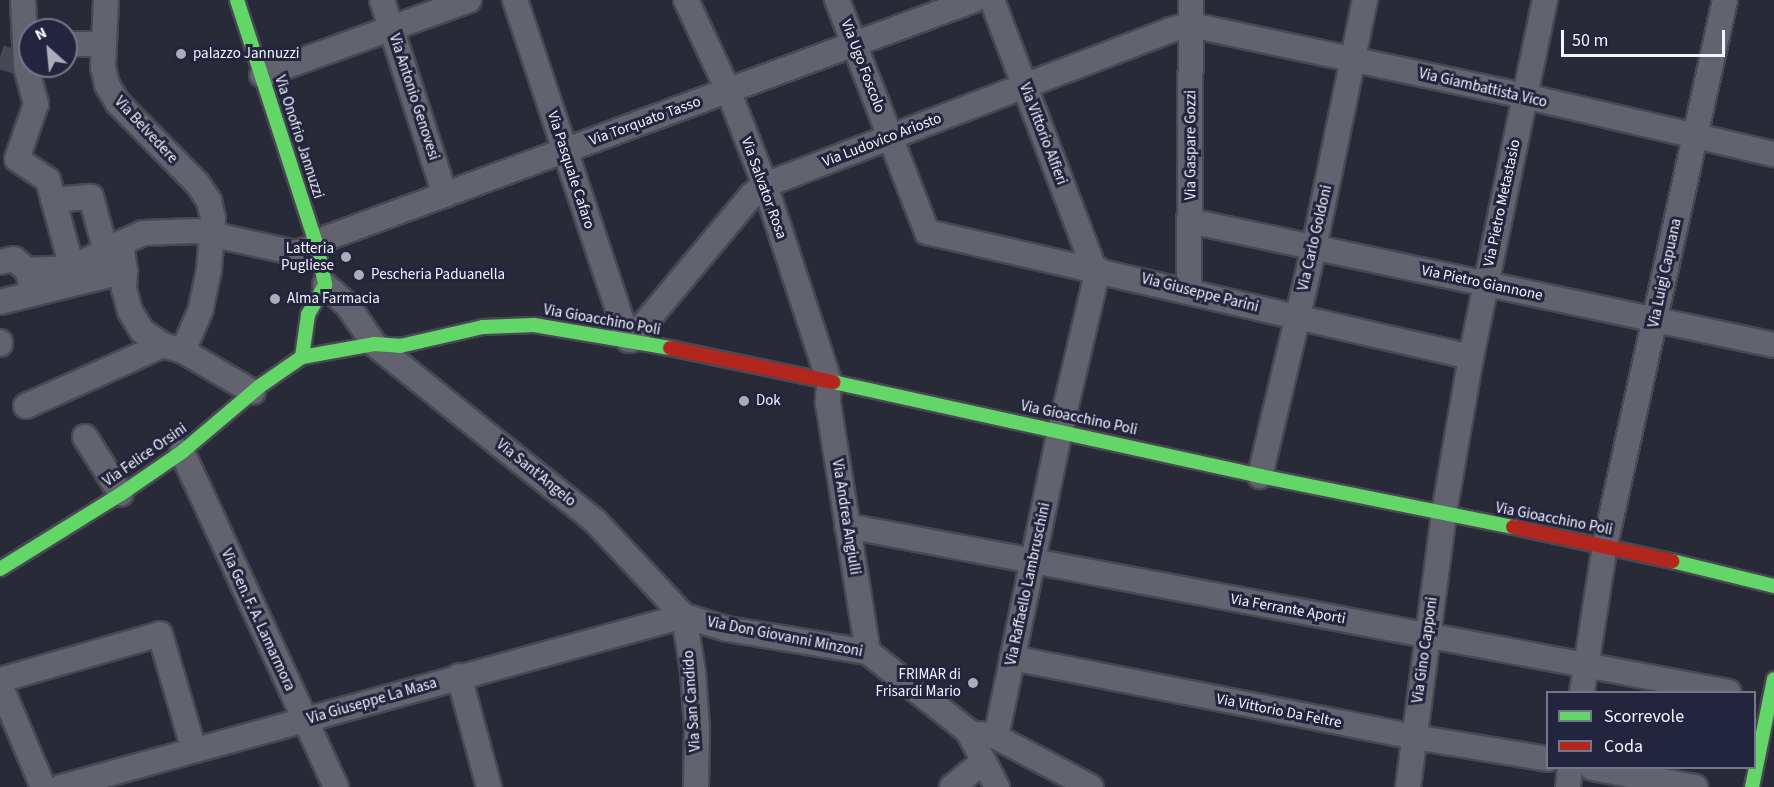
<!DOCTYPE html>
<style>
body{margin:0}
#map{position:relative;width:1774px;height:787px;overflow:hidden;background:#292a37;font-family:"Source Sans 3",sans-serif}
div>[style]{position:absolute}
.street-tunnel>*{height:24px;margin-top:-12px;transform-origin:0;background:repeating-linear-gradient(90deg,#474855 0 24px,transparent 0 36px)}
.roads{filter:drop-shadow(2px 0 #484853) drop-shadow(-2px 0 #484853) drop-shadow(0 2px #484853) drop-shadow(0 -2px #484853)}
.street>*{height:24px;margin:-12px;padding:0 12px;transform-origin:12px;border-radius:12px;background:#62636e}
.fast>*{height:14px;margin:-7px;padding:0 7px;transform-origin:7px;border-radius:7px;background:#63d668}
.jam>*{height:14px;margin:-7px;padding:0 7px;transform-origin:7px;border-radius:7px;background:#b3261e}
.dots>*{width:16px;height:16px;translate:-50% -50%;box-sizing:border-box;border:3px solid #23243d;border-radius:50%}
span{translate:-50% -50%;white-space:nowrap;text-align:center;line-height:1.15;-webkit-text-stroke:6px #23243d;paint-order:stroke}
.poi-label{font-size:15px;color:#f3f4fe}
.left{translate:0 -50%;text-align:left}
.right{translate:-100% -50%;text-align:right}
.street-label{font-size:15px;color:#f3f4fe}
.legend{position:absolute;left:1546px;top:691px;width:210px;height:78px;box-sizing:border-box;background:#23243d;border:2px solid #76778a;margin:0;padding:8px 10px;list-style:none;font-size:18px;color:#f3f4fe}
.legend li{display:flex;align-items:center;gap:12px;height:30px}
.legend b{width:30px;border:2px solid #76778a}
.north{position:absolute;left:18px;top:18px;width:60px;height:60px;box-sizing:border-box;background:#23243d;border:2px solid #76778a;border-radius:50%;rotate:333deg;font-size:16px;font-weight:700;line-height:24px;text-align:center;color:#f3f4fe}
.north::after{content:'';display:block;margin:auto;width:21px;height:27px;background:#acadb8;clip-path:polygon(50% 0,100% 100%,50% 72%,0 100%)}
.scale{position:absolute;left:1561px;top:30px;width:164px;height:27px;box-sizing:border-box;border:3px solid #f3f4fe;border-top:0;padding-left:8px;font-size:18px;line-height:21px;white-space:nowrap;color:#f3f4fe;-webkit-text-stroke:4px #23243d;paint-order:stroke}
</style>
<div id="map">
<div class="street-tunnel">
<div style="left:0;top:57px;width:21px;rotate:17deg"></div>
</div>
<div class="roads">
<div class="street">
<div style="left:106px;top:0;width:67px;rotate:92.6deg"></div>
<div style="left:103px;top:67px;width:18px;rotate:77deg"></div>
<div style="left:107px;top:85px;width:21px;rotate:59deg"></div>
<div style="left:118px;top:103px;width:112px;rotate:45.4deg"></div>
<div style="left:197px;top:183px;width:22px;rotate:56deg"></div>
<div style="left:209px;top:201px;width:17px;rotate:77deg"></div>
<div style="left:213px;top:218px;width:52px;rotate:94.4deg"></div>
<div style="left:209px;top:270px;width:40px;rotate:102deg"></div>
<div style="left:201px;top:309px;width:46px;rotate:113.2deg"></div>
<div style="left:382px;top:0;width:205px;rotate:72.1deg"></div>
<div style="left:515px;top:0;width:358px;rotate:71.6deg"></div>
<div style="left:686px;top:0;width:99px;rotate:65deg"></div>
<div style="left:728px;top:90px;width:102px;rotate:68.7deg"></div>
<div style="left:765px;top:185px;width:206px;rotate:71.9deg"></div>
<div style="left:829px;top:381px;width:22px;rotate:93deg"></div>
<div style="left:828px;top:403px;width:252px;rotate:80.9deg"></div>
<div style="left:837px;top:0;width:249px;rotate:68.8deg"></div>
<div style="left:927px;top:232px;width:558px;rotate:12.94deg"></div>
<div style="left:992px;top:0;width:287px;rotate:69.2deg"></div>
<div style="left:66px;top:44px;width:38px"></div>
<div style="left:262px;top:75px;width:220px;rotate:-19.9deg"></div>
<div style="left:17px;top:159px;width:58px;rotate:-70.9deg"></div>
<div style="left:36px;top:104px;width:39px;rotate:-105deg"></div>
<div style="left:26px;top:66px;width:66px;rotate:-92.6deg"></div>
<div style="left:17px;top:159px;width:37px;rotate:34deg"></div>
<div style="left:48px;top:180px;width:91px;rotate:74.7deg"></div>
<div style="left:53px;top:200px;width:38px;rotate:-5deg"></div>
<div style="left:91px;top:197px;width:57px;rotate:74.7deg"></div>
<div style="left:1190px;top:221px;width:597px;rotate:11.99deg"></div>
<div style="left:316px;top:242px;width:701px;rotate:-20.19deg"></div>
<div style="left:121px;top:243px;width:24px;rotate:-24deg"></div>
<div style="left:143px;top:233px;width:53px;rotate:-2.2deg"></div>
<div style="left:196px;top:231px;width:102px;rotate:12.4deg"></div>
<div style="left:296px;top:253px;width:22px;rotate:-18deg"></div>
<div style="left:0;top:262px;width:14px;rotate:-12deg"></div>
<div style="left:14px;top:259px;width:17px;rotate:40deg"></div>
<div style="left:325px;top:285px;width:31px;rotate:42deg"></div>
<div style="left:348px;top:306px;width:46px;rotate:55.6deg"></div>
<div style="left:374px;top:344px;width:283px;rotate:38.7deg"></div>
<div style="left:595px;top:521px;width:130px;rotate:46.9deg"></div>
<div style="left:684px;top:616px;width:45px;rotate:16.8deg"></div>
<div style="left:727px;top:629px;width:143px;rotate:9.3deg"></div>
<div style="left:868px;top:652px;width:127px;rotate:38.3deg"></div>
<div style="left:968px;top:731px;width:63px;rotate:62.6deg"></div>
<div style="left:1189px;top:290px;width:290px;rotate:-89.6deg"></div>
<div style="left:34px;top:293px;width:24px;rotate:-107deg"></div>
<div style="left:27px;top:270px;width:45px;rotate:-2.5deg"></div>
<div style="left:72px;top:268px;width:55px;rotate:-27deg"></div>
<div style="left:121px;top:243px;width:28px;rotate:82deg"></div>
<div style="left:125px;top:271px;width:18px;rotate:93deg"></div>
<div style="left:124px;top:289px;width:23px;rotate:75deg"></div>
<div style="left:130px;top:311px;width:23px;rotate:59deg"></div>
<div style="left:142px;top:331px;width:25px;rotate:34deg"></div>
<div style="left:163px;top:345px;width:21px;rotate:17deg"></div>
<div style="left:183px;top:351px;width:81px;rotate:30.4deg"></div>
<div style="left:0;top:302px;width:129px;rotate:-13.9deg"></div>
<div style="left:631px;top:340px;width:189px;rotate:-50.2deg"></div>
<div style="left:752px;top:195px;width:16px;rotate:-38deg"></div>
<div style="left:765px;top:185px;width:434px;rotate:-20.9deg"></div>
<div style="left:1170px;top:30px;width:22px;rotate:-13deg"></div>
<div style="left:1191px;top:25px;width:340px;rotate:12deg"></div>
<div style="left:1524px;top:96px;width:257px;rotate:13.1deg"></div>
<div style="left:0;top:342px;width:2px;rotate:90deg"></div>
<div style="left:26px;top:406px;width:150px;rotate:-24deg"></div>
<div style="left:85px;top:437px;width:67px;rotate:57.7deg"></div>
<div style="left:182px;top:452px;width:369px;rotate:65.3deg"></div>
<div style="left:1260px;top:476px;width:234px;rotate:-76.7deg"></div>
<div style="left:1314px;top:248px;width:253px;rotate:-78.4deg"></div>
<div style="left:847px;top:526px;width:897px;rotate:10.66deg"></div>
<div style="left:684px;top:616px;width:57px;rotate:80.9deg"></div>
<div style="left:693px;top:672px;width:56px;rotate:85.9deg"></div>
<div style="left:697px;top:728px;width:59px;rotate:91deg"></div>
<div style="left:1012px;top:658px;width:410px;rotate:11.1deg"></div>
<div style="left:1414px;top:737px;width:136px;rotate:9.3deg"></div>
<div style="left:459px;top:676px;width:115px;rotate:74.9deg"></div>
<div style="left:0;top:680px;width:166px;rotate:-16deg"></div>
<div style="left:160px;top:634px;width:121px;rotate:73.7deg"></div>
<div style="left:0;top:685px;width:111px;rotate:67.1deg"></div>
<div style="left:1582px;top:692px;width:149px;rotate:-81.1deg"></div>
<div style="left:1605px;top:545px;width:558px;rotate:-77.58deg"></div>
<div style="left:980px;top:734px;width:16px;rotate:11deg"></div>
<div style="left:996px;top:737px;width:107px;rotate:27.8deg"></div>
<div style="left:996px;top:737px;width:313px;rotate:-78.2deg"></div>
<div style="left:1060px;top:431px;width:166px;rotate:-76.8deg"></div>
<div style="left:1592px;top:768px;width:105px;rotate:10.5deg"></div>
<div style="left:61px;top:787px;width:646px;rotate:-15.35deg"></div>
<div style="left:952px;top:787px;width:40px;rotate:-39deg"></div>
<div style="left:1408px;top:787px;width:276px;rotate:-82.5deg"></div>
<div style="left:1444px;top:513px;width:158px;rotate:-80.2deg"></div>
<div style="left:1471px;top:357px;width:365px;rotate:-78.3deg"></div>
<div style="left:1568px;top:787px;width:19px;rotate:-84deg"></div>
</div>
<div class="fast">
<div style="left:237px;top:0;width:259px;rotate:72deg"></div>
<div style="left:317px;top:246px;width:40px;rotate:78deg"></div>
<div style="left:325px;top:285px;width:34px;rotate:120deg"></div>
<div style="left:308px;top:315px;width:42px;rotate:98.1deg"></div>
<div style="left:833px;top:382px;width:437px;rotate:12.4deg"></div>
<div style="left:1260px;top:476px;width:258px;rotate:11.4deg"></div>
<div style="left:1672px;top:561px;width:105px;rotate:13.8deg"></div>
<div style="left:0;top:569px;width:142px;rotate:-31.8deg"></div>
<div style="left:121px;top:494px;width:74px;rotate:-34.5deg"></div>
<div style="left:182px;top:452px;width:102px;rotate:-40.2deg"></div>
<div style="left:260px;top:386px;width:51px;rotate:-34.6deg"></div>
<div style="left:302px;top:357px;width:73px;rotate:-10.2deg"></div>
<div style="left:374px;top:344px;width:26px;rotate:4deg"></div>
<div style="left:400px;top:346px;width:85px;rotate:-12.9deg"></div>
<div style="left:483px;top:327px;width:51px;rotate:-2.2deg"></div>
<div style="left:534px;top:325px;width:138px;rotate:9.6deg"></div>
<div style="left:1752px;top:787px;width:110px;rotate:-78.5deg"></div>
</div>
<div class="jam">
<div style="left:670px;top:348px;width:167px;rotate:11.8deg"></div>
<div style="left:1513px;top:527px;width:163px;rotate:12.1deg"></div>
</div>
</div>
<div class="dots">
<div style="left:181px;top:54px;background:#acadb8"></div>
<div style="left:346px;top:257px;background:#acadb8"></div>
<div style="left:359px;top:275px;background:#acadb8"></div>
<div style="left:275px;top:299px;background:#acadb8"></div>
<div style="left:744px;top:401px;background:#acadb8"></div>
<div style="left:973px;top:683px;background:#acadb8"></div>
</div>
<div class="poi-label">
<span class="left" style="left:193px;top:54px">palazzo Jannuzzi</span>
<span class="right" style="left:334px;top:257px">Latteria<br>Pugliese</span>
<span class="left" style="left:371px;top:275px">Pescheria Paduanella</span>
<span class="left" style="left:287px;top:299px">Alma Farmacia</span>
<span class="left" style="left:756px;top:401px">Dok</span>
<span class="right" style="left:961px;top:683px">FRIMAR di<br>Frisardi Mario</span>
</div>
<div class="street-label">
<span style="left:863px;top:66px;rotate:69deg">Via Ugo Foscolo</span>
<span style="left:1483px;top:88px;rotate:13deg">Via Giambattista Vico</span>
<span style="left:414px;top:97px;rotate:72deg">Via Antonio Genovesi</span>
<span style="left:645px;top:121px;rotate:-20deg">Via Torquato Tasso</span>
<span style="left:146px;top:130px;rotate:47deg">Via Belvedere</span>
<span style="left:1043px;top:134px;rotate:69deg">Via Vittorio Alfieri</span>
<span style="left:299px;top:137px;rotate:72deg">Via Onofrio Jannuzzi</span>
<span style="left:882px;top:140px;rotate:-21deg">Via Ludovico Ariosto</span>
<span style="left:1191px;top:145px;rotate:-90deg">Via Gaspare Gozzi</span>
<span style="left:571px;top:170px;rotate:72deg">Via Pasquale Cafaro</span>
<span style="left:764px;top:188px;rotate:70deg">Via Salvator Rosa</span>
<span style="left:1502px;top:203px;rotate:-78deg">Via Pietro Metastasio</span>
<span style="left:1315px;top:238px;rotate:-77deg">Via Carlo Goldoni</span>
<span style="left:1665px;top:273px;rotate:-78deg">Via Luigi Capuana</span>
<span style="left:1482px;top:283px;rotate:12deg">Via Pietro Giannone</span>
<span style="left:1200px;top:293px;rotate:14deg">Via Giuseppe Parini</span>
<span style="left:602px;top:320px;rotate:10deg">Via Gioacchino Poli</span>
<span style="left:1079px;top:418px;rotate:12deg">Via Gioacchino Poli</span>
<span style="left:145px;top:455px;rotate:-35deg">Via Felice Orsini</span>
<span style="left:536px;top:473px;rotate:39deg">Via Sant'Angelo</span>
<span style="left:846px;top:517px;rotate:81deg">Via Andrea Angiulli</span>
<span style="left:1554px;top:519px;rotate:11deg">Via Gioacchino Poli</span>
<span style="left:1028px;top:584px;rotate:-78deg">Via Raffaello Lambruschini</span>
<span style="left:1288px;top:609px;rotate:10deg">Via Ferrante Aporti</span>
<span style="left:258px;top:620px;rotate:65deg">Via Gen. F. A. Lamarmora</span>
<span style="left:785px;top:637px;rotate:11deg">Via Don Giovanni Minzoni</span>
<span style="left:1425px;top:650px;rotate:-82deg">Via Gino Capponi</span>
<span style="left:372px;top:701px;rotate:-16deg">Via Giuseppe La Masa</span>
<span style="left:692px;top:701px;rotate:-94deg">Via San Candido</span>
<span style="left:1279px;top:711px;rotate:11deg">Via Vittorio Da Feltre</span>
</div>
<ul class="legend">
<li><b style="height:8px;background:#63d668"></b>Scorrevole</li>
<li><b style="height:8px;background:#b3261e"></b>Coda</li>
</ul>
<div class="north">N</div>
<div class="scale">50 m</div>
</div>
